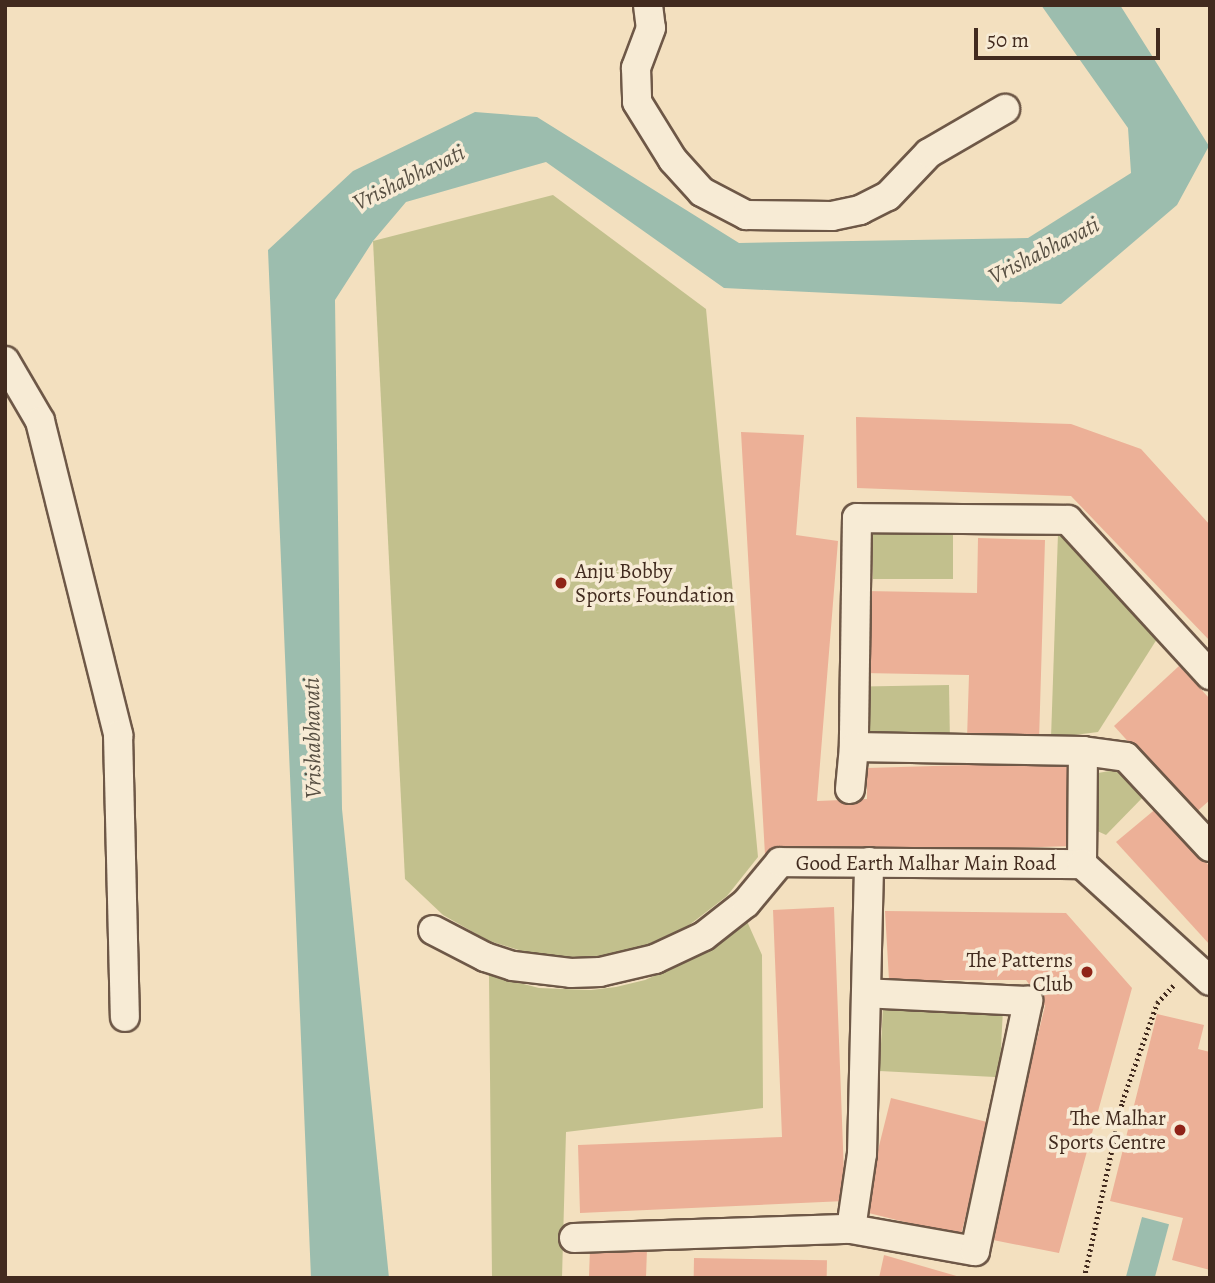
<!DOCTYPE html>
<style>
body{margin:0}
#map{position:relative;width:1215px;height:1283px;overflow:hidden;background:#f3e0bf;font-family:Alegreya,serif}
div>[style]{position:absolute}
.green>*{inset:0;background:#c2c08d;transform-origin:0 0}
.water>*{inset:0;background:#9cbdae;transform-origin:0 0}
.building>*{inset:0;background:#ecb097;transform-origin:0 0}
.path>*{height:4.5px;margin-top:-2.25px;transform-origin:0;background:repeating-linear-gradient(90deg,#422b1f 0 2px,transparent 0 5.5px)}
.roads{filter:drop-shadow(2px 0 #6e5847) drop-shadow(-2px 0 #6e5847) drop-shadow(0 2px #6e5847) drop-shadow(0 -2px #6e5847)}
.minor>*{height:28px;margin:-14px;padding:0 14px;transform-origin:14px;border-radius:14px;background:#f7ebd5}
.dots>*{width:19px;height:19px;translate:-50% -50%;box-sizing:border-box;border:4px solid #f7ebd5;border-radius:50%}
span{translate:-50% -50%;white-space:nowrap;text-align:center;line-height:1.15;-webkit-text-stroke:7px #f7ebd5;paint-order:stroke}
.poi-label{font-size:21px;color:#422b1f}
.left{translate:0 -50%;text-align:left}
.right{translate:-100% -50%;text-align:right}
.street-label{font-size:21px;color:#422b1f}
.water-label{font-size:23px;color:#585043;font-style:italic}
.frame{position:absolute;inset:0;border:7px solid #422b1f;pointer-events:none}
.scale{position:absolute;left:974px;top:28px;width:186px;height:32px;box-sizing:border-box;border:4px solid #422b1f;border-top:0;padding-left:9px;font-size:21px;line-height:24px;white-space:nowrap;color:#422b1f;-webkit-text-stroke:5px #f7ebd5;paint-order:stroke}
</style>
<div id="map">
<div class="green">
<div style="clip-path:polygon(553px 195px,706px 309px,758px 857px,727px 896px,688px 926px,642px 947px,592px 958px,539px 956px,489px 941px,443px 915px,405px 879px,373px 241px)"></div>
<div style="left:873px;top:528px;width:80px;height:51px"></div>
<div style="clip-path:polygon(1058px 533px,1157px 639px,1098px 732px,1051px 738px)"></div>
<div style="left:949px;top:685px;width:50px;height:85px;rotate:89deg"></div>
<div style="clip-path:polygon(1121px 769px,1147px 793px,1106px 835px,1095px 830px,1098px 773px)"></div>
<div style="clip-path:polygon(746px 919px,762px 955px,763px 1108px,566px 1132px,562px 1278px,492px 1278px,489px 975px,539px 988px,591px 990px,616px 987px,645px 980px,699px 956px)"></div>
<div style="left:883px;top:1006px;width:120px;height:65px;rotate:3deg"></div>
</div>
<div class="water">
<div style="clip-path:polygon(1041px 5px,1120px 5px,1209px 146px,1177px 205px,1061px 304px,724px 288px,546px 162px,406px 202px,373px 241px,335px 300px,342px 809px,389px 1278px,311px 1278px,268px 250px,353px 171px,475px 112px,537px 117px,739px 243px,1028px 238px,1131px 173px,1128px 128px)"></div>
<div style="left:1142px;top:1217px;width:28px;height:63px;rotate:15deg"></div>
</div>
<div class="building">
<div style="clip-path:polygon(856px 417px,1071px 424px,1141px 449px,1210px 525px,1210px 641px,1071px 496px,857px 488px)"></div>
<div style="clip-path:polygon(741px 432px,804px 435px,796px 535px,838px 541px,817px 801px,867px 799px,867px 768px,1071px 762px,1074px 846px,765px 855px)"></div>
<div style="clip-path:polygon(978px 538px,1045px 540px,1039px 741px,967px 739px,969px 675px,863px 673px,865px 591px,977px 593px)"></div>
<div style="clip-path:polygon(1179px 666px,1210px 699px,1210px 800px,1194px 814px,1114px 726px)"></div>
<div style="clip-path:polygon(1158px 807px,1210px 867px,1210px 945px,1116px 842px)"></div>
<div style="clip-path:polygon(834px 907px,845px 1201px,580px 1213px,578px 1145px,782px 1137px,773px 910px)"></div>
<div style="clip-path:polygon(885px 911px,1066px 913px,1132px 988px,1059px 1253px,988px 1239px,1045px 1006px,1026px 980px,889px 980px)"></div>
<div style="clip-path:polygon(1157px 1014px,1204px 1025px,1198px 1049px,1210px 1052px,1210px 1270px,1172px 1260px,1183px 1218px,1110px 1201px)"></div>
<div style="left:891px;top:1098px;width:101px;height:117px;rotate:14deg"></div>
<div style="left:590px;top:1248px;width:57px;height:30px;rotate:2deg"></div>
<div style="clip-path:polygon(884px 1255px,960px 1277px,960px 1278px,879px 1278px)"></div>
<div style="left:694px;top:1258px;width:133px;height:20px;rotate:1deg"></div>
</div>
<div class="path">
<div style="left:1084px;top:1278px;width:180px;rotate:-77.8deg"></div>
<div style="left:1122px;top:1102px;width:105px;rotate:-70.5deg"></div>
<div style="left:1157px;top:1003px;width:26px;rotate:-47deg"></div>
</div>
<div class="roads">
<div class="minor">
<div style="left:648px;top:5px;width:23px;rotate:83deg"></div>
<div style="left:651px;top:28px;width:43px;rotate:110.6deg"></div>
<div style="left:636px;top:68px;width:34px;rotate:88deg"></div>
<div style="left:637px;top:102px;width:68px;rotate:58.2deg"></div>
<div style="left:673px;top:160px;width:43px;rotate:47.8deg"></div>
<div style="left:702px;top:192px;width:50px;rotate:27.6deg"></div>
<div style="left:746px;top:215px;width:86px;rotate:0.7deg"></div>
<div style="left:832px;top:216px;width:29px;rotate:-12deg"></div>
<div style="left:860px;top:210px;width:31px;rotate:-27deg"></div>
<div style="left:888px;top:196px;width:59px;rotate:-46.4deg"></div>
<div style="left:929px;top:153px;width:88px;rotate:-30.1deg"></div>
<div style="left:5px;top:361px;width:69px;rotate:59.7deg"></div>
<div style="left:40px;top:421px;width:324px;rotate:76deg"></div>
<div style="left:118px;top:735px;width:282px;rotate:88.6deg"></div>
<div style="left:1210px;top:675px;width:210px;rotate:-132.5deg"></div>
<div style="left:1068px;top:520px;width:211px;rotate:-179.5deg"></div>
<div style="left:857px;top:518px;width:229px;rotate:90.8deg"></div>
<div style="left:854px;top:747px;width:229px;rotate:1deg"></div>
<div style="left:1083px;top:751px;width:43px;rotate:7.9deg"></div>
<div style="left:1126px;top:757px;width:123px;rotate:47deg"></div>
<div style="left:850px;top:789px;width:42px;rotate:-84.6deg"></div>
<div style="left:1082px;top:864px;width:113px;rotate:-89.5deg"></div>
<div style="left:433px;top:930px;width:59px;rotate:27.4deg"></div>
<div style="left:485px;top:957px;width:29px;rotate:18deg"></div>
<div style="left:513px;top:966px;width:58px;rotate:6.9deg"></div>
<div style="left:571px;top:973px;width:29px;rotate:-2deg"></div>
<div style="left:600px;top:972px;width:57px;rotate:-13.3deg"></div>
<div style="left:655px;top:959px;width:54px;rotate:-25.1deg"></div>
<div style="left:704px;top:936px;width:53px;rotate:-38.2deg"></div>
<div style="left:746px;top:903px;width:53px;rotate:-50.3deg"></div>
<div style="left:780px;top:862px;width:302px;rotate:0.4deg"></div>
<div style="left:1082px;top:864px;width:173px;rotate:42.4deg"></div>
<div style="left:851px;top:1229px;width:126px;rotate:10.1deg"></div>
<div style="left:975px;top:1251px;width:256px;rotate:-78deg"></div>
<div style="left:1028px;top:1001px;width:162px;rotate:-177.2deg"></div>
<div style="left:574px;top:1238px;width:277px;rotate:-1.9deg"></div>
<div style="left:851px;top:1229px;width:76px;rotate:-81.7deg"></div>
<div style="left:862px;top:1154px;width:292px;rotate:-88.6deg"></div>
</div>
</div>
<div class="dots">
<div style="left:561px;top:583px;background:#8f2418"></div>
<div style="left:1087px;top:972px;background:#8f2418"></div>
<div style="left:1180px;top:1130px;background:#8f2418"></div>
</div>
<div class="poi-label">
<span class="left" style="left:575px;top:583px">Anju Bobby<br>Sports Foundation</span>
<span class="right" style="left:1073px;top:972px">The Patterns<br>Club</span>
<span class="right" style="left:1166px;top:1130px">The Malhar<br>Sports Centre</span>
</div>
<div class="street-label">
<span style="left:926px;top:863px">Good Earth Malhar Main Road</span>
</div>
<div class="water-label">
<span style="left:409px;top:178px;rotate:-26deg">Vrishabhavati</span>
<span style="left:1044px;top:251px;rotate:-27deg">Vrishabhavati</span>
<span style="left:313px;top:738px;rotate:-91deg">Vrishabhavati</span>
</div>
<div class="frame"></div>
<div class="scale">50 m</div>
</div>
